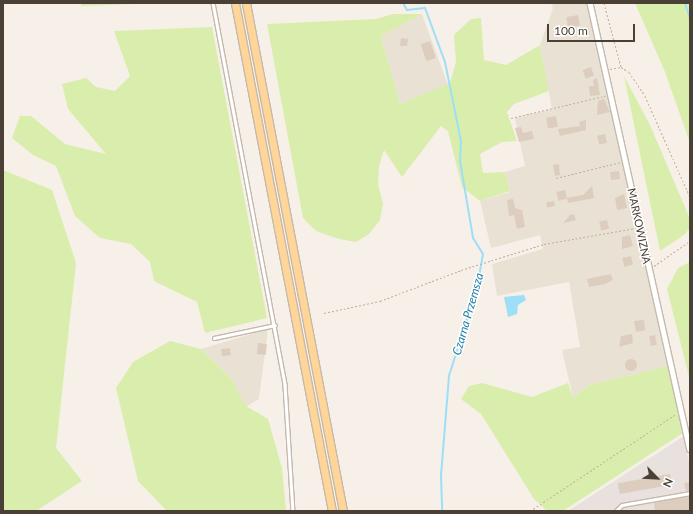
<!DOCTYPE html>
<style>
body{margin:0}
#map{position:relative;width:693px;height:514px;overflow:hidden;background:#f6f0e8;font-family:Lato,sans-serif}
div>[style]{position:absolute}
.residential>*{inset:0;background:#eae1d5}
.industrial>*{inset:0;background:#e8e1dd}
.green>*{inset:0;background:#d9eead}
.water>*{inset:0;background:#9edff8}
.stream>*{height:2px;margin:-1px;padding:0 1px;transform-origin:1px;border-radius:1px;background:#9edff8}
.building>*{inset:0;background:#dccdbf;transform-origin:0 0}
.round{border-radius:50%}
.path>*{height:1px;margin-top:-0.5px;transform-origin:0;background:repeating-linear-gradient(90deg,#c6b099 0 2px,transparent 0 4px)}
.roads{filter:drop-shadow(1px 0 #c5b9ac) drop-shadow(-1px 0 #c5b9ac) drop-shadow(0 1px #c5b9ac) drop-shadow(0 -1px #c5b9ac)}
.service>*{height:2.5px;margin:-1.25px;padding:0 1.25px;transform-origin:1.25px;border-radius:1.25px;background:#fff}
.minor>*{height:4.5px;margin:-2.25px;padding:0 2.25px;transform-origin:2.25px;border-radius:2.25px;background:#fff}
.primary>*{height:7px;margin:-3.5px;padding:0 3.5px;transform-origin:3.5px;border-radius:3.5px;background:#ffd598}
span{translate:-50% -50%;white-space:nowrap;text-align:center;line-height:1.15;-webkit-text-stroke:3px #fff;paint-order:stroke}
.street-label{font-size:11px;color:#4a4036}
.water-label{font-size:12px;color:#1f7fa8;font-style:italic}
.frame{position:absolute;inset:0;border:4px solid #4a4036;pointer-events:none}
.north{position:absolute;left:637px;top:458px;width:40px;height:40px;-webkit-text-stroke:3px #fff;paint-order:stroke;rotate:114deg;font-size:11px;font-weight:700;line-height:16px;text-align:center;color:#4a4036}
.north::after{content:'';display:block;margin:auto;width:14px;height:18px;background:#4a4036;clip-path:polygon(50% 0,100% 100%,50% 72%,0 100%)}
.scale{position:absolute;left:547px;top:24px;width:88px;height:18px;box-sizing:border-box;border:2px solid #4a4036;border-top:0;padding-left:5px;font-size:12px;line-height:14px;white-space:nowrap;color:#4a4036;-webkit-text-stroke:3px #fff;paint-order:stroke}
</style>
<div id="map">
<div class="residential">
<div style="clip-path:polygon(551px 3px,588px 3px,668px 366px,589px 385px,573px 398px,562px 350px,580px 347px,569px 282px,497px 296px,492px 264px,543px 249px,540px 235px,491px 248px,480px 201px,510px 192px,505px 172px,525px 166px,515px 118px,552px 109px,540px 45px,553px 8px)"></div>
<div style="clip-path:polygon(422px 14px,448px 85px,400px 104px,381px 36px)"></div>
<div style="clip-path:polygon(268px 329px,259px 399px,246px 407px,231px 378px,201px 349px)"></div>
</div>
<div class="industrial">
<div style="clip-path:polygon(684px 436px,690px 468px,690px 494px,678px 495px,680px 511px,568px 511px)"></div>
</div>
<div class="green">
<div style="clip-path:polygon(81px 3px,163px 3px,81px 6px)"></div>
<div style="clip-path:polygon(635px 3px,690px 3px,690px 143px,665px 72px)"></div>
<div style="clip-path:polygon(393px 14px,422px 14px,381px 36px,400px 104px,450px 83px,456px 62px,454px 35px,471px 19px,481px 18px,484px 60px,506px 65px,540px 45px,549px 91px,514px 104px,507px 112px,517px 141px,502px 142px,480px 154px,483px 173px,505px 172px,510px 191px,480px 201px,462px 187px,448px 131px,441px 126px,402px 177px,384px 150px,379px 166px,378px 184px,383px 204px,380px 220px,369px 234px,356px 242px,339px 239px,316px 231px,303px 218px,267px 24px,376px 19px)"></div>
<div style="clip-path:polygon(212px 27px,267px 318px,205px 333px,197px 302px,154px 281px,150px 262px,131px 244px,100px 238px,75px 216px,56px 166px,33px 155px,12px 138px,20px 116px,31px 116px,65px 144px,106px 154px,68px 109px,62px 84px,86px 78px,96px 87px,115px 91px,130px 76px,114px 31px)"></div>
<div style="clip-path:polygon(624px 76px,650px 125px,690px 219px,690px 228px,684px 235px,660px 251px)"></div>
<div style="clip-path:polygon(3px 170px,52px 190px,76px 263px,56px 448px,82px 481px,36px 511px,3px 511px)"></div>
<div style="clip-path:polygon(690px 262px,690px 381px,667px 289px,678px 268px)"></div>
<div style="clip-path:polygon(170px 341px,201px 349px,231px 378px,246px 406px,268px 419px,282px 468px,286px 511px,167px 511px,138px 481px,116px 388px,133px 362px)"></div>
<div style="clip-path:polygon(668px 366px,686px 431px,563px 511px,547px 511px,534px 499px,481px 414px,461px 399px,469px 386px,482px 383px,532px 397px,568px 383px,573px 398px,589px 385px)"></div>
</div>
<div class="water">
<div style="clip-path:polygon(524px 295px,526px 300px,518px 305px,517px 314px,508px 317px,504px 297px)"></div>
</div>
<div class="stream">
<div style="left:403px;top:3px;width:8px;rotate:60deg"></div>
<div style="left:407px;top:10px;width:18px;rotate:-6deg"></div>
<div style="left:425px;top:8px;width:58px;rotate:69.7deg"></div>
<div style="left:445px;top:62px;width:81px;rotate:78.6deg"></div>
<div style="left:461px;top:141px;width:20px;rotate:93deg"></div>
<div style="left:460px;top:161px;width:78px;rotate:80.4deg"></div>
<div style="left:473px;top:238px;width:19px;rotate:58deg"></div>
<div style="left:483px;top:254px;width:34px;rotate:100deg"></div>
<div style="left:477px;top:287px;width:93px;rotate:107.5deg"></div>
<div style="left:449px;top:376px;width:100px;rotate:94.6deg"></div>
<div style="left:441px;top:476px;width:35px;rotate:88deg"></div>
<div style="left:685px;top:3px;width:16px;rotate:72deg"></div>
</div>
<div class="building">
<div style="left:578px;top:15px;width:11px;height:12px;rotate:80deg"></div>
<div style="left:589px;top:29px;width:5px;height:10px;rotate:79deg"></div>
<div style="clip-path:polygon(401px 38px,408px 39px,407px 46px,400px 46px)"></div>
<div style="left:430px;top:41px;width:18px;height:10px;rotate:71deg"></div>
<div style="left:591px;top:67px;width:9px;height:9px;rotate:69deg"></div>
<div style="clip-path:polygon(597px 78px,600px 95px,590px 96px,589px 86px,594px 86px,593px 80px)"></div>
<div style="clip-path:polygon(604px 99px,610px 112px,597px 115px,598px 101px)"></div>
<div style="left:556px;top:116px;width:11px;height:10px;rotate:80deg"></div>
<div style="clip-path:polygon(586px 120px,586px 130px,560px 136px,558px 129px,580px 126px,579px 122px)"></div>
<div style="clip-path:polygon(521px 127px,523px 133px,532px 131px,534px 139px,519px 142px,515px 128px)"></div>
<div style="left:605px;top:134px;width:9px;height:8px;rotate:77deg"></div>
<div style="clip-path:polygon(559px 164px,560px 175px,555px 176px,553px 165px)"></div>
<div style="left:619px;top:171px;width:8px;height:9px;rotate:83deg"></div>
<div style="clip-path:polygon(592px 186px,594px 198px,568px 203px,567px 198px,583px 195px)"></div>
<div style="left:565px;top:190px;width:9px;height:9px;rotate:77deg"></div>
<div style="clip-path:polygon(624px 194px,627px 208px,617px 210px,615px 198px)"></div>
<div style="clip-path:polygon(513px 199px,515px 208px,522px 210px,525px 227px,517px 229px,514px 215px,509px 216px,507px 200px)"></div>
<div style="left:554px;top:201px;width:5px;height:8px;rotate:79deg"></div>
<div style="clip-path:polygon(574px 214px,576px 220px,563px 223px,570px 215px)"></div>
<div style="left:607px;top:220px;width:9px;height:8px;rotate:77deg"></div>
<div style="clip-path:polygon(630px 235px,633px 246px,622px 249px,622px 237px)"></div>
<div style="left:631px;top:256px;width:9px;height:9px;rotate:77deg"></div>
<div style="clip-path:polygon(611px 274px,613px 280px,605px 284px,589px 287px,587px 279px)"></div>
<div style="clip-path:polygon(644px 320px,645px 330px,636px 332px,634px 321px)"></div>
<div style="clip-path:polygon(632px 334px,633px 343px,619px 347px,621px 336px)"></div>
<div style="left:655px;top:335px;width:10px;height:6px;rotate:79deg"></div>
<div style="left:258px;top:343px;width:9px;height:11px;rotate:6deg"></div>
<div style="left:230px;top:348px;width:7px;height:9px;rotate:82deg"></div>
<div class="round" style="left:625px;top:359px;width:12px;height:12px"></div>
<div style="left:670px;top:474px;width:11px;height:53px;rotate:80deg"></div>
<div style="clip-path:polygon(690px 482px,690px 490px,686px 491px,684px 483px)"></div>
<div style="clip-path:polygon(690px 496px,690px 511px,655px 511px,654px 503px)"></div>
</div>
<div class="path">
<div style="left:604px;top:3px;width:66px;rotate:75.1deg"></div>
<div style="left:610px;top:69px;width:11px;rotate:-10deg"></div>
<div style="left:621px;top:67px;width:9px;rotate:32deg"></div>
<div style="left:629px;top:72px;width:29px;rotate:56deg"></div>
<div style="left:645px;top:96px;width:111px;rotate:66deg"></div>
<div style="left:511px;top:118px;width:97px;rotate:-13.2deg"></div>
<div style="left:556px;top:178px;width:67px;rotate:-13.8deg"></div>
<div style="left:654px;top:266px;width:44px;rotate:-34.8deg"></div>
<div style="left:324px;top:313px;width:57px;rotate:-12.1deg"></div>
<div style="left:380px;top:301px;width:87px;rotate:-20.9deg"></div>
<div style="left:461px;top:270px;width:87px;rotate:-17.4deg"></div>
<div style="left:544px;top:244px;width:93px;rotate:-9.9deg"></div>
<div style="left:530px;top:511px;width:175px;rotate:-33.6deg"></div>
</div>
<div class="roads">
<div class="service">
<div style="left:213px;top:3px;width:389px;rotate:79.3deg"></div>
<div style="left:285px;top:385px;width:126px;rotate:86.4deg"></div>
<div style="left:214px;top:338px;width:62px;rotate:-12deg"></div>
<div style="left:616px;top:511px;width:8px;rotate:-45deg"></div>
<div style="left:622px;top:505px;width:69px;rotate:-10deg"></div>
</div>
<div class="minor">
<div style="left:590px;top:3px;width:457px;rotate:77.4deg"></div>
</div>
<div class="primary">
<div style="left:235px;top:3px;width:517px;rotate:79.19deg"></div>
<div style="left:246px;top:3px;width:517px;rotate:79.19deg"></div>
</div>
</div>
<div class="street-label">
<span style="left:639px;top:226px;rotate:78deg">MARKOWIZNA</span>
</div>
<div class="water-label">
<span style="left:468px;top:314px;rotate:-74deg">Czarna Przemsza</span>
</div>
<div class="frame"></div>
<div class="north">N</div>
<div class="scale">100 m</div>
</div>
